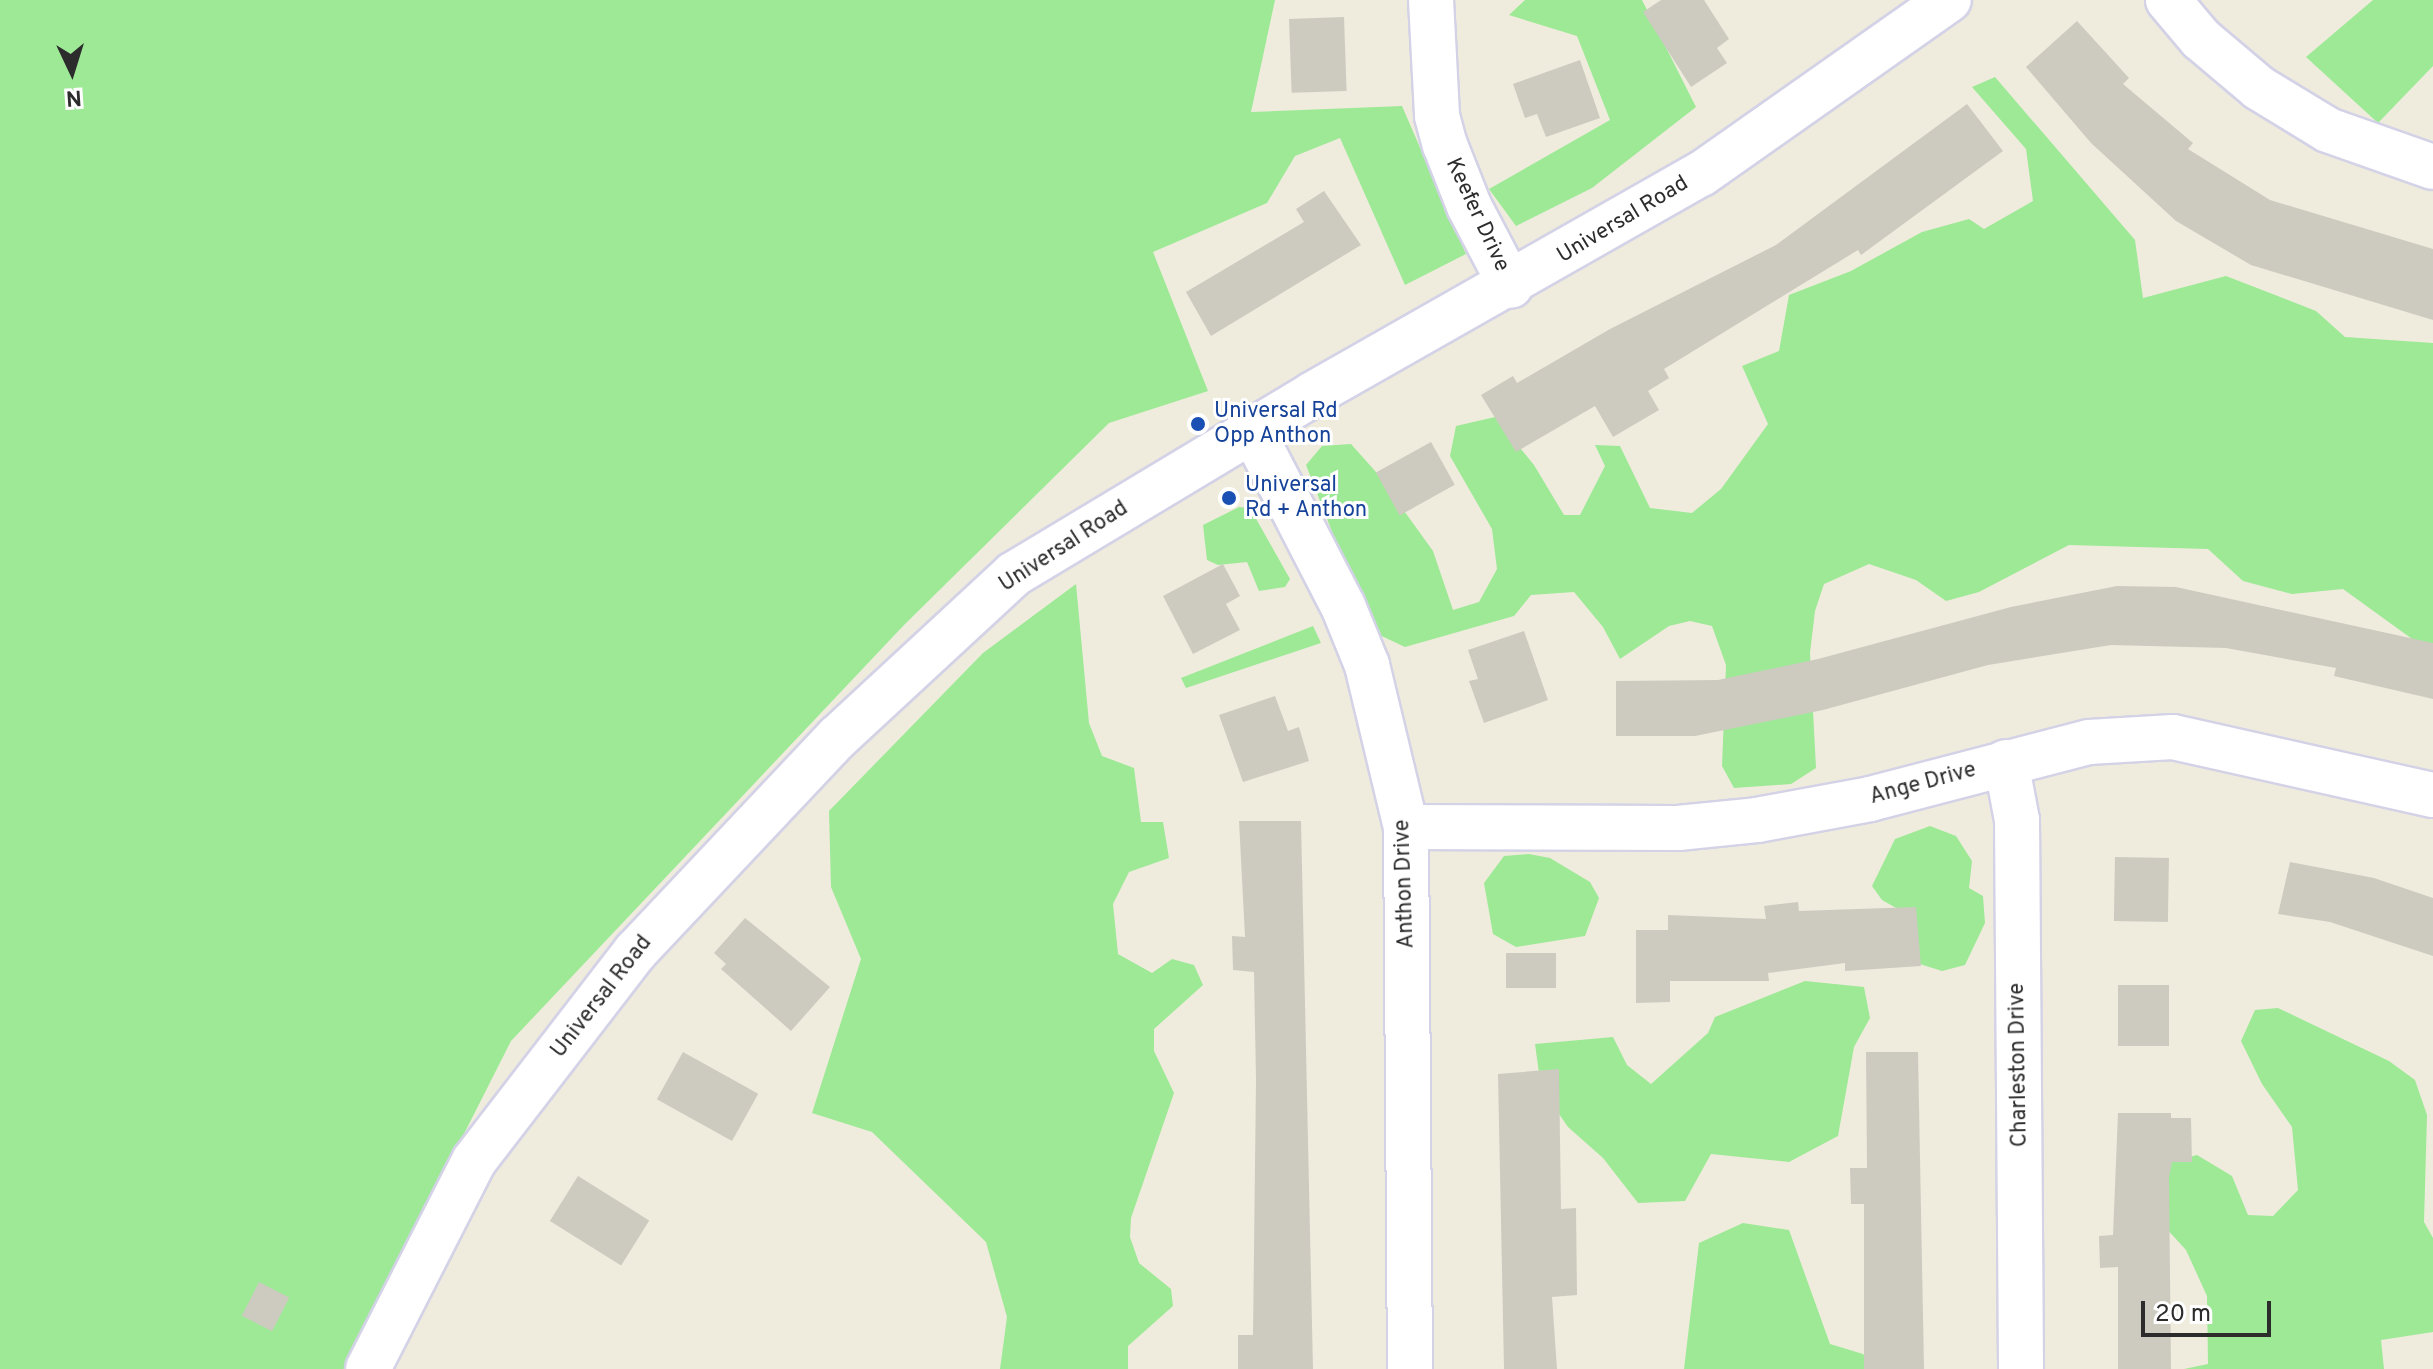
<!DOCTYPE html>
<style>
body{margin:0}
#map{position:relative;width:2433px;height:1369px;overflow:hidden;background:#efecdd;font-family:Overpass,sans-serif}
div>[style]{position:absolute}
.green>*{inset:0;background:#9de996}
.building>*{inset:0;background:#cdcbc0;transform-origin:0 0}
.roads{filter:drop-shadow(2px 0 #d3d2e6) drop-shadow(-2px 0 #d3d2e6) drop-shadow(0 2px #d3d2e6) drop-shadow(0 -2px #d3d2e6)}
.street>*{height:44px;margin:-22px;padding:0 22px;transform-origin:22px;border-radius:22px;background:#fff}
.secondary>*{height:44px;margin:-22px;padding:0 22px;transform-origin:22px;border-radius:22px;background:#fff}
.dots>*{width:22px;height:22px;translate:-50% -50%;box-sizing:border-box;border:4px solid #fff;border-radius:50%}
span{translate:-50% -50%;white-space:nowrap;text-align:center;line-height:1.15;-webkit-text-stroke:6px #fff;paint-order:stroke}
.street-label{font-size:22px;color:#2c2c2c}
.transit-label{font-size:22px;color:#164399}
.left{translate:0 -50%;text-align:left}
.north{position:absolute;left:32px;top:32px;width:80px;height:80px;-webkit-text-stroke:6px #fff;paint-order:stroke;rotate:176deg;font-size:22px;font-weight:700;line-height:32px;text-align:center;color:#2c2c2c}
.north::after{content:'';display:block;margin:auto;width:28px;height:36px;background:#2c2c2c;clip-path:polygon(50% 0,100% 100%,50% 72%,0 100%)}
.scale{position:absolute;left:2141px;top:1301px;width:130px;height:36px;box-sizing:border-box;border:4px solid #2c2c2c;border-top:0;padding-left:10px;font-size:24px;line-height:28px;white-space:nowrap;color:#2c2c2c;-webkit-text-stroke:6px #fff;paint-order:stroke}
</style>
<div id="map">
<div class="green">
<div style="clip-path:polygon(0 0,1275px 0,1251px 112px,1402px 106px,1466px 254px,1405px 285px,1340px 138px,1295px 156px,1267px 203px,1153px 252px,1208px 391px,1109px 423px,904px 625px,511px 1041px,345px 1369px,0 1369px)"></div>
<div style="clip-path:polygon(1525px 0,1642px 0,1696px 107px,1592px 188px,1516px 226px,1489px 189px,1610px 120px,1577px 36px,1509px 15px)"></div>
<div style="clip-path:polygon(2373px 0,2433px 0,2433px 66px,2378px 123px,2306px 57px)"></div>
<div style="clip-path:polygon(1995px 77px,2135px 240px,2143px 298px,2226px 276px,2316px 311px,2345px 337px,2433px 343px,2433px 643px,2426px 649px,2343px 589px,2292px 594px,2243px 581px,2208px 549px,2069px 545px,1979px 592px,1946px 601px,1916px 580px,1869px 564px,1824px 584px,1815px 611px,1810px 653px,1816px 768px,1791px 784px,1734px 788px,1722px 766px,1726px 665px,1712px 626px,1690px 621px,1669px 626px,1620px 659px,1603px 627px,1574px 592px,1531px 595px,1514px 616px,1405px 647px,1371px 631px,1306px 465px,1322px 446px,1351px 444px,1376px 472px,1433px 551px,1453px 610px,1479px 602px,1497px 569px,1492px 529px,1450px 456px,1456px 426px,1495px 417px,1534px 465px,1564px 515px,1580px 515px,1605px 466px,1595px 445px,1620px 446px,1650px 508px,1692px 513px,1721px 489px,1768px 424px,1742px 366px,1779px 351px,1789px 295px,1851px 271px,1922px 232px,1969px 219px,1984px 229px,2033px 201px,2026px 149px,1972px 87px)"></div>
<div style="clip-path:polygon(1239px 507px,1250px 508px,1290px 579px,1285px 587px,1259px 591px,1247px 562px,1218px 565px,1207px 560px,1203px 525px)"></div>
<div style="clip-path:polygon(1076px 584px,1089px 723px,1102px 756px,1134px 768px,1141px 822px,1163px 822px,1169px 858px,1129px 872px,1113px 904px,1118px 954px,1152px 973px,1172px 959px,1194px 965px,1203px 985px,1154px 1029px,1154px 1051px,1174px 1093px,1131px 1218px,1130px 1237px,1139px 1263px,1171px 1289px,1173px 1306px,1128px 1346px,1128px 1369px,1000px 1369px,1007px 1317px,986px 1242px,872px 1132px,812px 1113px,861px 959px,831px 887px,829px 811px,983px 653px)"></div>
<div style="clip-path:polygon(1313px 626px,1321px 643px,1186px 688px,1181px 678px)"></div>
<div style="clip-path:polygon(1930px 826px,1956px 836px,1972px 861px,1969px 888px,1983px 896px,1985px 923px,1965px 965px,1942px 971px,1904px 959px,1898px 909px,1882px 900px,1872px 886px,1895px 839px)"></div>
<div style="clip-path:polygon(1529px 854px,1550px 858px,1590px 882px,1599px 898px,1585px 936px,1516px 947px,1493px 934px,1484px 883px,1504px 856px)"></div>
<div style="clip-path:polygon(1805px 981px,1864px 987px,1870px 1018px,1854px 1047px,1838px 1136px,1789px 1162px,1711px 1154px,1685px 1201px,1638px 1203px,1603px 1158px,1568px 1127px,1541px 1088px,1535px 1044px,1613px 1037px,1627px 1065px,1651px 1084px,1708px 1033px,1715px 1017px)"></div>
<div style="clip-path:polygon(2278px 1008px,2389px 1061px,2415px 1080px,2427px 1115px,2424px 1222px,2433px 1238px,2433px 1332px,2381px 1340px,2384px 1369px,2184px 1369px,2208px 1364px,2207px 1296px,2186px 1250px,2143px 1203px,2149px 1167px,2197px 1155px,2232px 1176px,2248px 1215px,2273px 1216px,2298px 1190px,2292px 1127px,2262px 1084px,2241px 1041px,2255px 1010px)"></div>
<div style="clip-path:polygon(1743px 1223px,1789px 1230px,1830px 1344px,1863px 1354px,1874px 1369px,1684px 1369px,1699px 1243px)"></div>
</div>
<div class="building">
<div style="clip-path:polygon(1661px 0,1704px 0,1729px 39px,1717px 48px,1727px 63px,1691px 87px,1643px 12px)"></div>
<div style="left:1344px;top:17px;width:74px;height:55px;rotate:88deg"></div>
<div style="clip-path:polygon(2077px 21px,2129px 78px,2123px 84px,2193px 143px,2188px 149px,2270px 200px,2433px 249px,2433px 320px,2251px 265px,2176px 221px,2091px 143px,2026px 67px)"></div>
<div style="clip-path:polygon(1580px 60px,1600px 118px,1546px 137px,1537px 114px,1525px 118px,1513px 84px)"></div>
<div style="clip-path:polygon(1967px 104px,2003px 151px,1861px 255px,1858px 250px,1664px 369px,1669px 378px,1648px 391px,1659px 410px,1613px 437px,1595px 406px,1516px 452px,1481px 395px,1513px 376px,1517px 383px,1610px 329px,1776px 245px)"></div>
<div style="clip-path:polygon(1324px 191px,1361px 245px,1211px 336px,1186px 292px,1304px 222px,1296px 209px)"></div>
<div style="left:1431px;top:442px;width:49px;height:63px;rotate:61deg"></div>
<div style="clip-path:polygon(1223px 564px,1240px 596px,1226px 604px,1240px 630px,1193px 654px,1163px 596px)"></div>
<div style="clip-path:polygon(2117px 586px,2176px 587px,2433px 643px,2433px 699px,2334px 676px,2336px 668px,2226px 648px,2111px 645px,1988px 665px,1823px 710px,1695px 736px,1616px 736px,1616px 681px,1718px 680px,1818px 659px,2011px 607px)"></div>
<div style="clip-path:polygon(1524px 631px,1548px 700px,1484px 723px,1469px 681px,1478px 679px,1468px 650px)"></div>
<div style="clip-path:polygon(1275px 696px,1288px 731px,1299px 727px,1309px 761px,1243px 782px,1219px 715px)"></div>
<div style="clip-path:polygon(1239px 821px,1301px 821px,1313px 1369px,1238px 1369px,1238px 1335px,1253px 1335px,1256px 1080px,1254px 972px,1233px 970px,1232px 936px,1245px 937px)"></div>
<div style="left:2115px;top:857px;width:54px;height:64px;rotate:1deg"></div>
<div style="clip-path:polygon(2290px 862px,2374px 878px,2433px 898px,2433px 956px,2330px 922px,2278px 914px)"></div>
<div style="clip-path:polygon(1798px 902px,1799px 911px,1916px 907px,1921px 966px,1845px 971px,1845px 963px,1768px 973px,1769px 981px,1670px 981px,1670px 1002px,1636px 1003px,1636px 930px,1668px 930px,1668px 915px,1766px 919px,1764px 906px)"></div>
<div style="clip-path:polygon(745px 918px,830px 987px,791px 1031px,721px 969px,726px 964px,714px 953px)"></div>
<div style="left:1506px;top:953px;width:50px;height:35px"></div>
<div style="left:2169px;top:985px;width:61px;height:51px;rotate:90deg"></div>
<div style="left:683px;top:1052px;width:86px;height:54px;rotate:29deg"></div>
<div style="clip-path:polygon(1866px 1052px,1918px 1052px,1924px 1369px,1864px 1369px,1864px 1204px,1851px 1204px,1850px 1168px,1867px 1168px)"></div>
<div style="clip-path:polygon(1559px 1069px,1561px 1209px,1576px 1208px,1577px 1295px,1552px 1297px,1557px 1369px,1504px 1369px,1498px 1074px)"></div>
<div style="clip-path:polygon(2118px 1113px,2171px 1113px,2171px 1118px,2191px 1118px,2192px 1162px,2172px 1162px,2169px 1177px,2171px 1369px,2118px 1369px,2118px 1267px,2100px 1268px,2099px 1236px,2113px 1235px)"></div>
<div style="left:578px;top:1176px;width:84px;height:53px;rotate:32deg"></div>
<div style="left:259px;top:1282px;width:34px;height:38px;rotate:27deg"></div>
</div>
<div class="roads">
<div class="street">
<div style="left:1431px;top:0;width:116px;rotate:87deg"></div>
<div style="left:1437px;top:116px;width:30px;rotate:75deg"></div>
<div style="left:1445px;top:145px;width:66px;rotate:68.5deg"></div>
<div style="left:1469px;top:206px;width:90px;rotate:62.3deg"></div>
<div style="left:2168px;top:0;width:51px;rotate:49.8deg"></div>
<div style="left:2201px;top:39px;width:76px;rotate:40.2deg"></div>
<div style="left:2259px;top:88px;width:81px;rotate:31.3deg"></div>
<div style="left:2328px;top:130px;width:111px;rotate:19.4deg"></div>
<div style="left:1252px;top:430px;width:198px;rotate:62.7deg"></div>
<div style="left:1343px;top:606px;width:64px;rotate:67.9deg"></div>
<div style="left:1367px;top:665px;width:167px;rotate:76.5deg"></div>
<div style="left:1406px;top:827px;width:542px;rotate:89.58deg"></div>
<div style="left:2006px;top:762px;width:59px;rotate:79.3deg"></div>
<div style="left:2017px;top:820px;width:549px;rotate:89.58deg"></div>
<div style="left:1406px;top:827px;width:272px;rotate:0.2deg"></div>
<div style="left:1678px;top:828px;width:79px;rotate:-5.8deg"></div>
<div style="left:1757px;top:820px;width:115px;rotate:-10.5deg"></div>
<div style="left:1870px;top:799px;width:226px;rotate:-14.6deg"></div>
<div style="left:2089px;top:742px;width:84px;rotate:-3.4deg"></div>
<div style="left:2173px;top:737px;width:266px;rotate:12.6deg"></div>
</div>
<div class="secondary">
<div style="left:368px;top:1369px;width:233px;rotate:-63deg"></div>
<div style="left:474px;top:1161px;width:265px;rotate:-52.4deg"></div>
<div style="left:636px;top:951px;width:294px;rotate:-46.7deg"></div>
<div style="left:838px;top:737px;width:240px;rotate:-42.8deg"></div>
<div style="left:1014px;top:574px;width:349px;rotate:-31deg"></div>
<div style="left:1313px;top:394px;width:446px;rotate:-29.6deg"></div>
<div style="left:1701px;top:174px;width:303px;rotate:-35.1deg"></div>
</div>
</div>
<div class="dots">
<div style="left:1198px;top:424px;background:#1a4fb4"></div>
<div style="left:1229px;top:498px;background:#1a4fb4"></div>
</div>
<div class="street-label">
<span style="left:1477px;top:215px;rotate:65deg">Keefer Drive</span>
<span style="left:1623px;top:220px;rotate:-31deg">Universal Road</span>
<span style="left:1064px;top:547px;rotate:-33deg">Universal Road</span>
<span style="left:1923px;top:784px;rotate:-15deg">Ange Drive</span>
<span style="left:1405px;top:884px;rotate:-92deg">Anthon Drive</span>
<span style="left:602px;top:997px;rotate:-52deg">Universal Road</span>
<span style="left:2019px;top:1065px;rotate:-91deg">Charleston Drive</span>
</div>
<div class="transit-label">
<span class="left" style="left:1214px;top:424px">Universal Rd<br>Opp Anthon</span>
<span class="left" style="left:1245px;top:498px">Universal<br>Rd + Anthon</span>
</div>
<div class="north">N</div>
<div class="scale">20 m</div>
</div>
